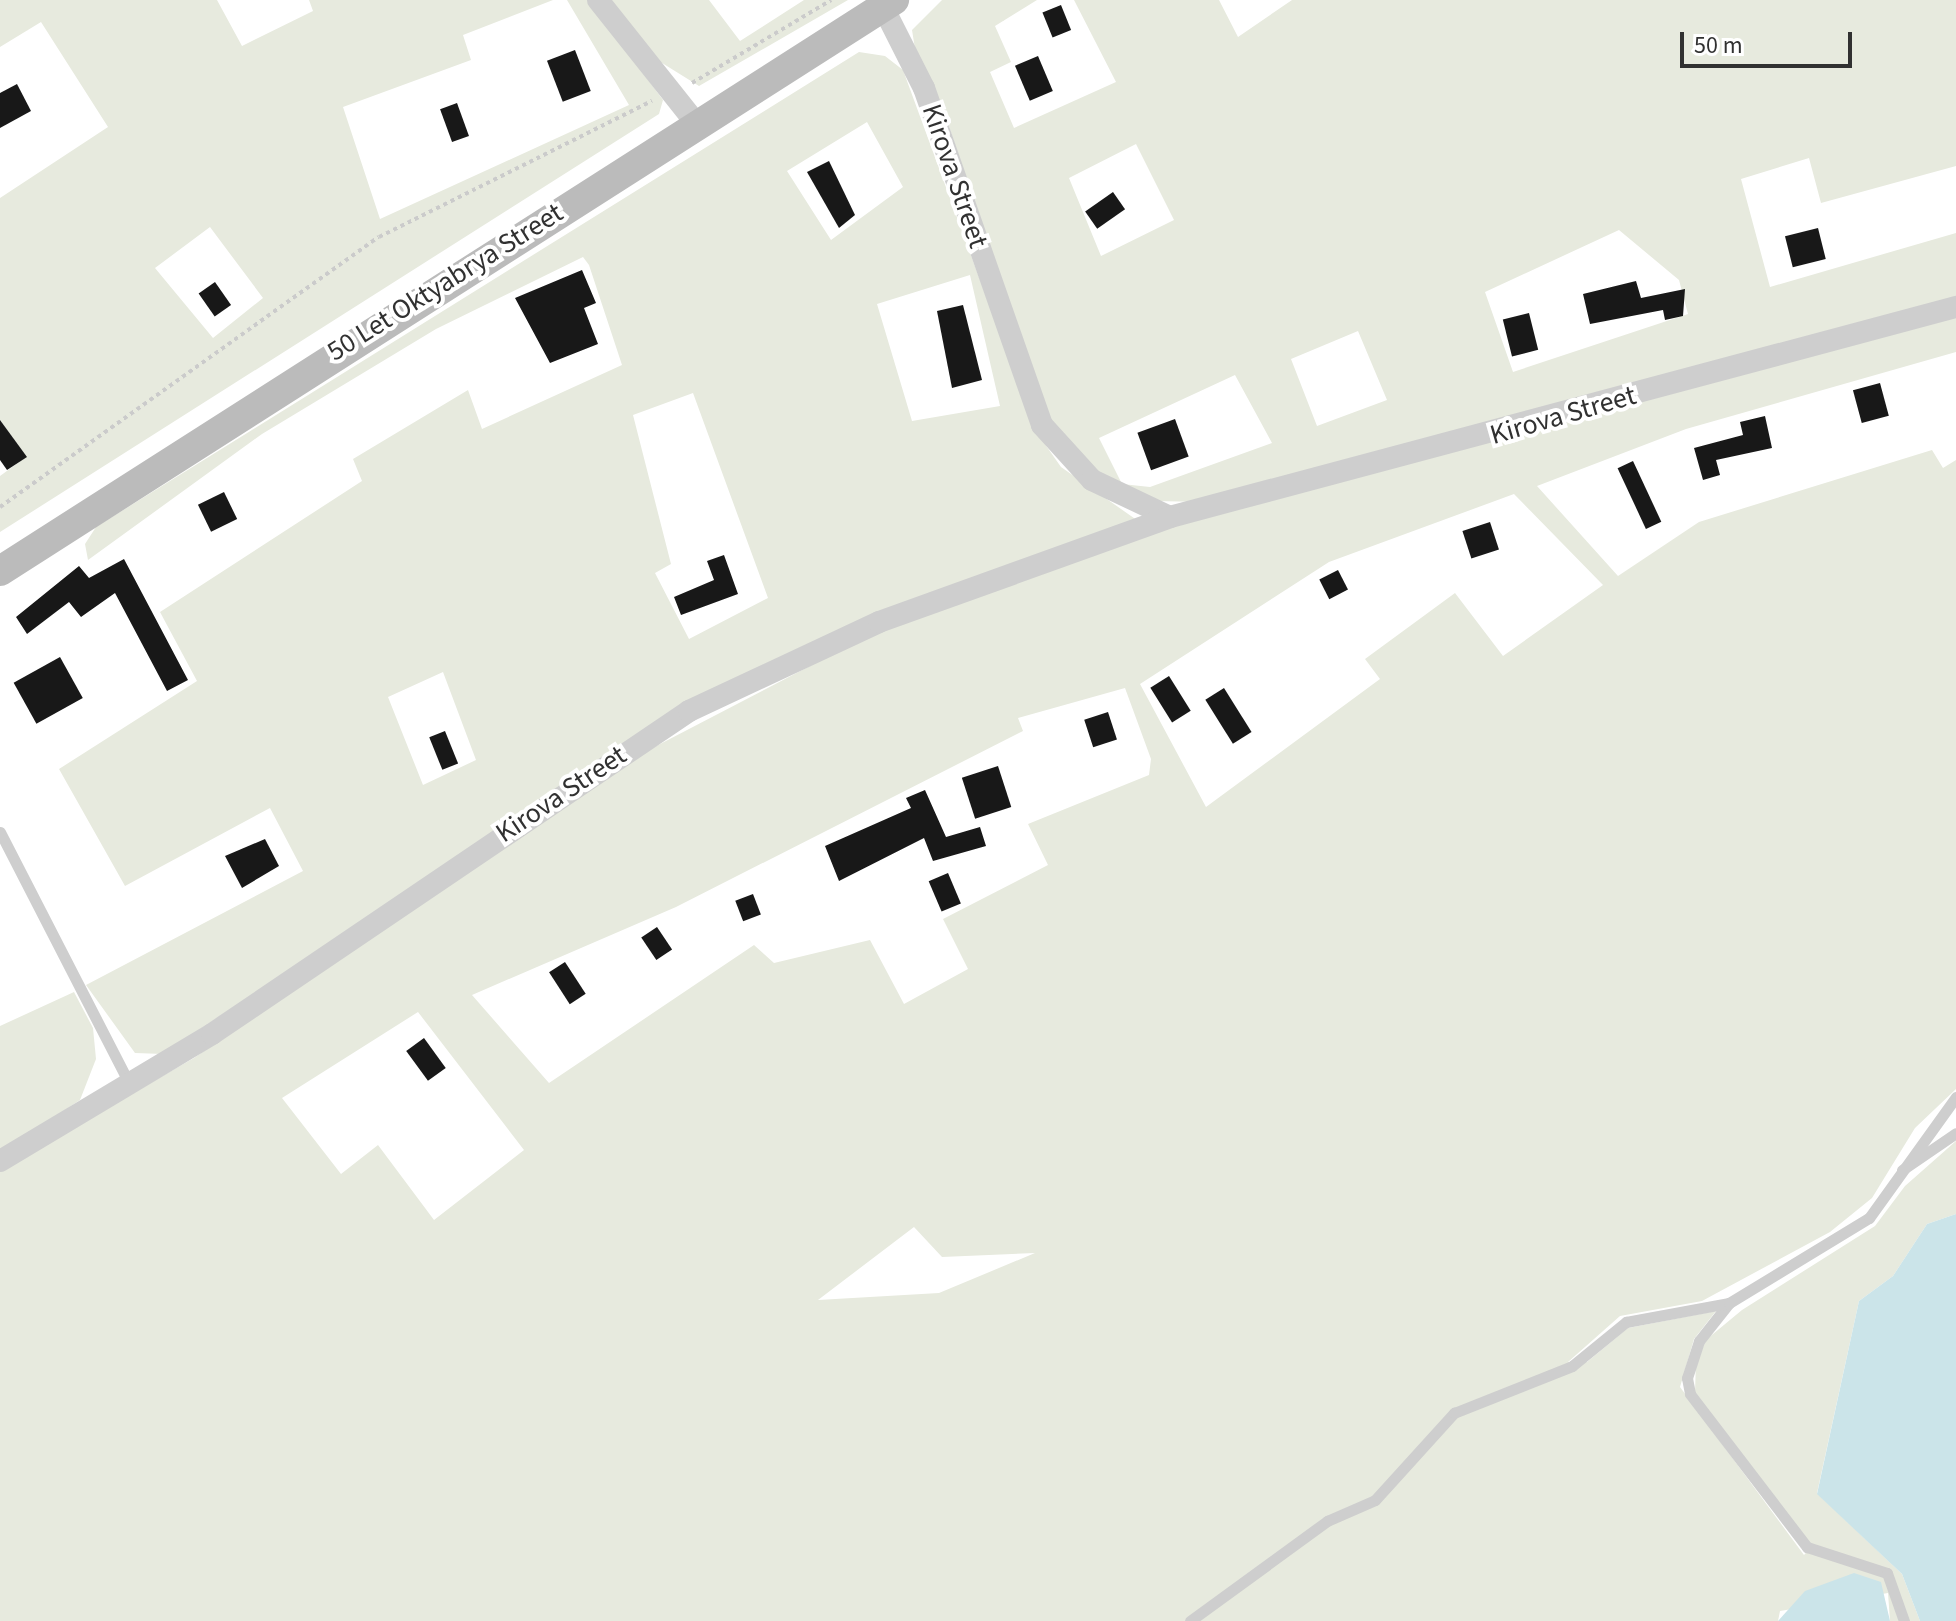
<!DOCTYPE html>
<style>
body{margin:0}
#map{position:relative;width:1956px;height:1621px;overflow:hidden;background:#fff;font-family:"Source Sans 3",sans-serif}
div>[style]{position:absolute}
.green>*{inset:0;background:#e7eade}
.water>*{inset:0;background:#cbe4e9}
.building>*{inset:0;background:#181818;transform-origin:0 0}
.path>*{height:4px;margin-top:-2px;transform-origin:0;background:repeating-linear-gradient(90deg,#cbcbcb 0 4px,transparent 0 8px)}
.lane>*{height:11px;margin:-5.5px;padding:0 5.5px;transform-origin:5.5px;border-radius:5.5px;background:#cecece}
.street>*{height:22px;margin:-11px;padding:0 11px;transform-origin:11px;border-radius:11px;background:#cecece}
.secondary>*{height:30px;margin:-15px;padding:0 15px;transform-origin:15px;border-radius:15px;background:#bbb}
span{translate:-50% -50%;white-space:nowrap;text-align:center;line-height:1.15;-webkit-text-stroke:8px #fff;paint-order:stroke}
.street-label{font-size:28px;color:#313131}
.scale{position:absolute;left:1680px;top:32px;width:172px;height:36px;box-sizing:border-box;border:4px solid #313131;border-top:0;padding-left:10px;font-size:24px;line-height:28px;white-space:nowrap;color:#313131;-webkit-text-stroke:6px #fff;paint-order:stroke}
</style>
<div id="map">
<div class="green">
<div style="clip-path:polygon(evenodd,0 0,217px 0,242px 46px,313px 11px,309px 0,553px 0,463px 35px,471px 60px,343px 107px,380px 219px,629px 105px,567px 0,589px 0,663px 100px,659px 114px,0 532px,0 476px,26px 457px,0 420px,0 198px,108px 127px,41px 22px,0 47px,0 0,210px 227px,263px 298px,213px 338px,155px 268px,210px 227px)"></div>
<div style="clip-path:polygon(607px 0,709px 0,740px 41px,804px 0,848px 0,699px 86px,646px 53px)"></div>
<div style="clip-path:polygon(evenodd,942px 0,1037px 0,995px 26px,1011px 62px,990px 72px,1014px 128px,1116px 82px,1074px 0,1219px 0,1238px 37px,1292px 0,1956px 0,1956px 166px,1821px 203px,1809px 158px,1741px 179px,1770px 287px,1956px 233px,1956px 299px,1206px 502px,1154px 501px,1107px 487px,1046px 420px,946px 117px,916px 55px,912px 30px,942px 0,1136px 144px,1174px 220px,1101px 256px,1069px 178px,1136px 144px,942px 0,1619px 230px,1679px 280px,1688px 314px,1513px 372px,1485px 292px,1619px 230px,942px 0,1358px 331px,1387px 400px,1317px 426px,1291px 359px,1358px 331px,942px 0,1235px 375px,1272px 443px,1150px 487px,1122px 484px,1099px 438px,1235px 375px)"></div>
<div style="clip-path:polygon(evenodd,859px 52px,885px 56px,903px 70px,1035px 430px,1061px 467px,1141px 523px,691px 702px,163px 1054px,135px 1053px,86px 985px,303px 871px,270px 808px,125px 886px,59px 769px,197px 681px,160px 612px,362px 481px,353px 459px,468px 390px,482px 429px,622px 365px,589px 265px,583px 257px,436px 329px,262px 434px,88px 560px,85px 544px,96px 527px,859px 52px,867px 122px,903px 187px,831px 240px,787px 171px,867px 122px,859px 52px,970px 275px,1000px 406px,912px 421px,877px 304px,970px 275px,859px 52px,693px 393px,768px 598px,689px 639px,655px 573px,671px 564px,633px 415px,693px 393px,859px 52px,443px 672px,476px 760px,423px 785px,388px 697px,443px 672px)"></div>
<div style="clip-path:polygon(evenodd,1956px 316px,1956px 352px,1686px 429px,1537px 486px,1618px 576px,1699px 522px,1932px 450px,1943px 468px,1956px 460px,1956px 1089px,1915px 1128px,1872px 1198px,1830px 1232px,1702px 1301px,1620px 1316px,1568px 1362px,1587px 1362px,1628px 1328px,1716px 1311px,1694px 1339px,1680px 1387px,1804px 1555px,1812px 1546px,1695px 1393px,1696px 1360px,1707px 1339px,1742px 1310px,1875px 1226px,1905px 1186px,1956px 1141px,1956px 1214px,1927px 1224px,1893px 1276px,1859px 1301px,1817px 1493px,1902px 1574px,1920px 1621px,1890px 1621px,1888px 1593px,1780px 1611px,1778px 1621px,0 1621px,0 1169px,194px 1058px,614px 768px,879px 630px,1148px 532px,1956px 316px,1514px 494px,1603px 585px,1503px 656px,1455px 593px,1365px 659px,1380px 679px,1206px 807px,1140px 684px,1329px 562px,1514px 494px,1956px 316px,1125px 688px,1151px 759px,1149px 775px,1028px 824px,1048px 865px,943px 919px,968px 969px,904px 1004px,870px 940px,774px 963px,754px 945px,549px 1083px,472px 995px,676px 907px,1023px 731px,1018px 718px,1125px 688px,1956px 316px,418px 1012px,524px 1150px,434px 1220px,378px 1145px,341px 1174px,282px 1098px,418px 1012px,1956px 316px,914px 1227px,942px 1257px,1035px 1253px,939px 1293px,818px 1300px,914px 1227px)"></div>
<div style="clip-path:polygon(74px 992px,93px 1028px,96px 1059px,80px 1100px,0 1153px,0 1026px)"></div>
</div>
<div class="water">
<div style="clip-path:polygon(1956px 1214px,1956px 1621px,1920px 1621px,1902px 1574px,1817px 1494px,1859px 1301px,1893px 1276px,1927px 1224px)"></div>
<div style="clip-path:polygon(1854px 1573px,1881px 1582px,1890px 1621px,1778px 1621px,1805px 1591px)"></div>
</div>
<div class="building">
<div style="left:1061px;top:5px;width:27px;height:20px;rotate:68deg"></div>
<div style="left:575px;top:50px;width:44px;height:30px;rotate:69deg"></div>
<div style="left:1038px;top:56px;width:38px;height:25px;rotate:67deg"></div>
<div style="clip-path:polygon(17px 84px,31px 111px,0 128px,0 93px)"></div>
<div style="left:457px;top:103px;width:35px;height:18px;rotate:70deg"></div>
<div style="clip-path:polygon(829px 161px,855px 215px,839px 228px,807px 172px)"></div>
<div style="left:1113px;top:192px;width:21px;height:34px;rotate:55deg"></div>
<div style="left:1818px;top:228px;width:32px;height:34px;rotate:76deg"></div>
<div style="clip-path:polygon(582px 270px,596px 303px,584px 308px,598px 344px,550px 363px,515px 298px)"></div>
<div style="clip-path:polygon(1636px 281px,1641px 298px,1685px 289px,1683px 316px,1665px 320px,1663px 310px,1590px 324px,1583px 294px)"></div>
<div style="left:215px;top:282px;width:28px;height:20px;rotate:55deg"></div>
<div style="clip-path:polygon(963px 305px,982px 380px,952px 388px,937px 311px)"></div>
<div style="left:1529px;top:313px;width:38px;height:27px;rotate:76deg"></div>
<div style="left:1880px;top:383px;width:34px;height:28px;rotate:75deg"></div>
<div style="clip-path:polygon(1765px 416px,1772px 448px,1716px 460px,1720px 475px,1703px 480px,1694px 448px,1743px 435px,1740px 422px)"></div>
<div style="left:1175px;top:419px;width:40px;height:40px;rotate:70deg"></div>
<div style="clip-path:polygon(0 420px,27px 457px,7px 470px,0 460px)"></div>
<div style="left:1633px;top:461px;width:67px;height:17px;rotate:65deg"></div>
<div style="left:224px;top:492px;width:30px;height:29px;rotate:64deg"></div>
<div style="left:1490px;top:522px;width:29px;height:29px;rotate:72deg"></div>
<div style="clip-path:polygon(724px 555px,738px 594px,681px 615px,674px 597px,714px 580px,707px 561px)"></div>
<div style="clip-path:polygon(124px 559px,188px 680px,167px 691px,115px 593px,81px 617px,69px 602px,27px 634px,16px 617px,79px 566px,89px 578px)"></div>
<div style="left:1338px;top:570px;width:22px;height:21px;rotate:63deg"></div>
<div style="left:60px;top:657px;width:47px;height:53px;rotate:61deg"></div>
<div style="left:1169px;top:676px;width:41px;height:22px;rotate:58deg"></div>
<div style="left:1224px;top:688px;width:52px;height:22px;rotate:58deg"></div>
<div style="left:1108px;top:712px;width:29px;height:25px;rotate:72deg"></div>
<div style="left:445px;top:731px;width:35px;height:17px;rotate:68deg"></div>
<div style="left:998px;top:766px;width:43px;height:38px;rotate:72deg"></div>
<div style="clip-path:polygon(925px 790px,946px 837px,980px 827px,986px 846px,933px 861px,924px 838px,839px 881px,825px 846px,911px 808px,906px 798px)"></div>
<div style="clip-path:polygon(265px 839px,279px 866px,242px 888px,225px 856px)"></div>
<div style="left:948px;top:873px;width:33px;height:21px;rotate:67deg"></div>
<div style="left:753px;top:894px;width:22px;height:19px;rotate:69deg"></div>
<div style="left:657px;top:927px;width:27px;height:19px;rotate:56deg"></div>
<div style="left:565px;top:962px;width:38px;height:19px;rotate:57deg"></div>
<div style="left:424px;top:1038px;width:37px;height:22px;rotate:54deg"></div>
</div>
<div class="path">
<div style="left:692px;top:83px;width:162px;rotate:-30.8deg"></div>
<div style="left:0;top:507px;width:465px;rotate:-35.5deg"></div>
<div style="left:379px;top:237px;width:305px;rotate:-26.5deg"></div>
</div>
<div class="lane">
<div style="left:0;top:832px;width:282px;rotate:62.8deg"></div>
<div style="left:1902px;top:1170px;width:65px;rotate:-34.4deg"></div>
<div style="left:1729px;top:1303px;width:48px;rotate:128.3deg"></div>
<div style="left:1699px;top:1341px;width:39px;rotate:108deg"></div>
<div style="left:1687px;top:1378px;width:16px;rotate:79deg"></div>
<div style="left:1690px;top:1394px;width:193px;rotate:52.6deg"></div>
<div style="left:1807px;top:1547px;width:84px;rotate:18deg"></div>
<div style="left:1887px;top:1573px;width:51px;rotate:70.5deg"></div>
<div style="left:1190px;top:1621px;width:170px;rotate:-36.1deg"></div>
<div style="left:1327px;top:1521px;width:52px;rotate:-23.6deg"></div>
<div style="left:1375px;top:1500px;width:118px;rotate:-47.8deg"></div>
<div style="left:1454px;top:1413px;width:127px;rotate:-21.7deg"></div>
<div style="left:1572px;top:1366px;width:70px;rotate:-39.2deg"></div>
<div style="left:1626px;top:1322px;width:105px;rotate:-10.5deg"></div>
<div style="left:1729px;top:1303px;width:164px;rotate:-31.3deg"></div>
<div style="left:1869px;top:1218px;width:149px;rotate:-54.3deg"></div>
</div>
<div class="street">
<div style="left:598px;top:0;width:157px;rotate:51.5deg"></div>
<div style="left:883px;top:7px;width:91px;rotate:63.2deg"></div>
<div style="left:924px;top:88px;width:357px;rotate:70.7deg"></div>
<div style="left:1042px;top:425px;width:74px;rotate:47.7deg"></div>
<div style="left:1092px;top:480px;width:86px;rotate:25.4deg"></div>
<div style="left:1170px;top:517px;width:814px;rotate:-14.96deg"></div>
<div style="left:0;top:1161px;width:247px;rotate:-30.9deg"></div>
<div style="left:212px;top:1034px;width:576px;rotate:-34.1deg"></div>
<div style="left:689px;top:711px;width:210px;rotate:-25.1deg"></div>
<div style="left:879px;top:622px;width:309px;rotate:-19.8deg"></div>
</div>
<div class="secondary">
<div style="left:0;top:571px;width:1061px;rotate:-32.57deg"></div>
</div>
<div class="street-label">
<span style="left:955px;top:176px;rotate:71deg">Kirova Street</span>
<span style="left:445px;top:282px;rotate:-32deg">50 Let Oktyabrya Street</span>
<span style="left:1563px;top:415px;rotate:-16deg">Kirova Street</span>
<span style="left:561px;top:794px;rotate:-34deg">Kirova Street</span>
</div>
<div class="scale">50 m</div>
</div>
